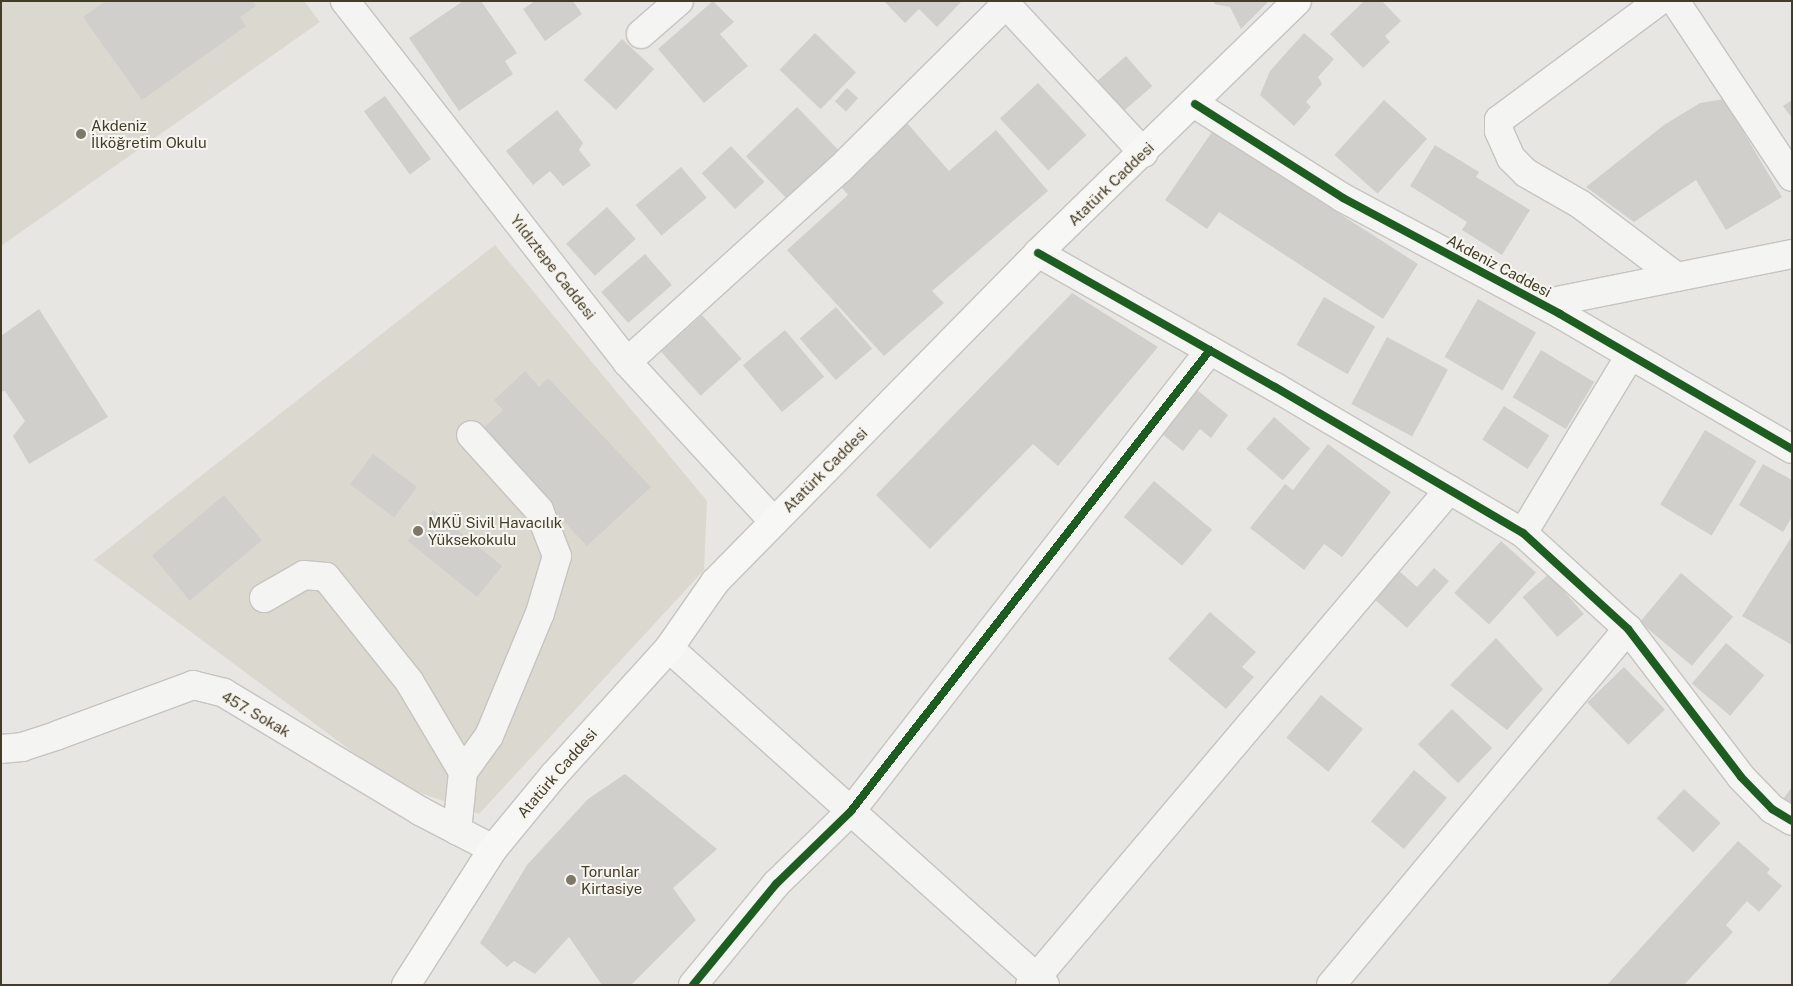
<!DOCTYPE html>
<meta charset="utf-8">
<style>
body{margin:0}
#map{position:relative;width:1793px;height:986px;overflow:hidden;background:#e8e6e2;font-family:"Public Sans",sans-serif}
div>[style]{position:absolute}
.built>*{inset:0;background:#dbd8d0}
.building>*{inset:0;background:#d0cfcb;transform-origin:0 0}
.roads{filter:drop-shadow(1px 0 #c6c4c0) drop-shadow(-1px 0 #c6c4c0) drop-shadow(0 1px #c6c4c0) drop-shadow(0 -1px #c6c4c0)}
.minor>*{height:28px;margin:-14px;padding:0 14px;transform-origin:14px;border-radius:14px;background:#f4f4f2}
.major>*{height:28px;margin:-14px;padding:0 14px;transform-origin:14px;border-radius:14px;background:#f7f7f6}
.cycleway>*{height:8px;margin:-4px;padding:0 4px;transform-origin:4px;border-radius:4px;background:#1b5e20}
.dots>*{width:14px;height:14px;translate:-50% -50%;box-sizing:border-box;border:2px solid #f7f5f0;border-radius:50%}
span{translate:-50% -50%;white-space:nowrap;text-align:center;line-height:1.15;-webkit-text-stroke:4px #f7f5f0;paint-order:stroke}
.poi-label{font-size:15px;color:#433c27}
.left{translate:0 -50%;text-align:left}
.street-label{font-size:15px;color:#433c27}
.frame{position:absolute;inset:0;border:2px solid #433c27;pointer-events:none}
</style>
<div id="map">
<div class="built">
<div style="clip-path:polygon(1px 1px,304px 1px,320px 22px,1px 246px)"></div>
<div style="clip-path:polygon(495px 245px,707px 501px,704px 570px,479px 814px,396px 784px,94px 560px)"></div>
</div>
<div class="building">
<div style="clip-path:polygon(106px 1px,253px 1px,256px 6px,240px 17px,246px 26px,142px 100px,83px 17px)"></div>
<div style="clip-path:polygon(463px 1px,481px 1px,517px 53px,505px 61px,513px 74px,459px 111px,409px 38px)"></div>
<div style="clip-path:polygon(535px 1px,573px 1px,582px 14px,545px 41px,523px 9px)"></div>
<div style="clip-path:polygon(713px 1px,734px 22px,720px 34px,748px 66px,704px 103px,658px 49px)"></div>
<div style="clip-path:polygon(884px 1px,962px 1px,937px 27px,919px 9px,905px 23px)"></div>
<div style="clip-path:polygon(1215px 1px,1269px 1px,1241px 29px,1230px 7px,1214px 4px)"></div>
<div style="clip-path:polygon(1364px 1px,1382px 1px,1401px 21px,1385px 36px,1390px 42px,1363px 68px,1330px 34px)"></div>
<div style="left:815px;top:33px;width:57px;height:51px;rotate:44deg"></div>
<div style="clip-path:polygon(1304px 33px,1334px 59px,1318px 77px,1322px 84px,1306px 102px,1311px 107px,1294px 126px,1260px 95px,1270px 71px)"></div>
<div style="left:622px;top:39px;width:44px;height:56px;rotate:43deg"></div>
<div style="left:1126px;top:56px;width:40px;height:46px;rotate:49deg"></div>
<div style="left:1038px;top:83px;width:71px;height:52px;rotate:47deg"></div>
<div style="left:847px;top:88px;width:15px;height:18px;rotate:42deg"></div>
<div style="left:385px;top:96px;width:78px;height:26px;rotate:54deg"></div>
<div style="clip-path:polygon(1724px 99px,1782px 197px,1726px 230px,1696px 180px,1634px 222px,1586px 187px,1664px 125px,1700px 103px)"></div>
<div style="left:1384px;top:100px;width:58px;height:74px;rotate:42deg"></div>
<div style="clip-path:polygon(1792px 100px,1792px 118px,1783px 106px)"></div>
<div style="left:797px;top:107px;width:60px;height:71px;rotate:46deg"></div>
<div style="clip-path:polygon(557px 110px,583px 143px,579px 150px,591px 165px,563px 186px,550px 171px,533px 185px,506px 151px)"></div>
<div style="clip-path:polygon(907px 123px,949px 171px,996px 130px,1048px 191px,932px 291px,944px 303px,884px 356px,787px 250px,848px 195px,838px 183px)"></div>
<div style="clip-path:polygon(1212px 132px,1418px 264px,1383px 319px,1219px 212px,1207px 229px,1165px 200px)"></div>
<div style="clip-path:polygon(1435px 145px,1479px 172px,1476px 177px,1530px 210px,1502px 255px,1462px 230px,1467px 222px,1410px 186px)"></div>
<div style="left:731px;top:146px;width:49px;height:40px;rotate:47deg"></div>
<div style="left:681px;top:167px;width:40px;height:59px;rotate:50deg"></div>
<div style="left:607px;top:207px;width:43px;height:55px;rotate:48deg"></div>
<div style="left:645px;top:254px;width:41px;height:58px;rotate:49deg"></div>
<div style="clip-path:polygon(1072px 293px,1158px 347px,1058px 466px,1033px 444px,930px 549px,876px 495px)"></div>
<div style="left:1324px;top:297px;width:59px;height:55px;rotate:30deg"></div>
<div style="left:1478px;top:299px;width:67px;height:67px;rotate:30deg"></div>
<div style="left:836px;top:307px;width:55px;height:48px;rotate:49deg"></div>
<div style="clip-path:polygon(39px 309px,108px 417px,29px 464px,13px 436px,25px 421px,5px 391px,1px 392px,1px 336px)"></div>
<div style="left:702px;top:315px;width:59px;height:55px;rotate:48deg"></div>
<div style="left:785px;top:330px;width:61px;height:55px;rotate:50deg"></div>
<div style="left:1387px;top:337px;width:69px;height:76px;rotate:28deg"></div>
<div style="left:1541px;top:350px;width:62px;height:55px;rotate:31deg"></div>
<div style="clip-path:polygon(525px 371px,539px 387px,548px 378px,651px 487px,587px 546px,479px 432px,503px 410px,494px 400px)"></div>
<div style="clip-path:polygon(1197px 390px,1228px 415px,1211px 438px,1200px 429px,1183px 451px,1162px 434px)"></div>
<div style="left:1504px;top:406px;width:54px;height:40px;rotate:33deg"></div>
<div style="left:1274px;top:417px;width:48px;height:42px;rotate:41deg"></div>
<div style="left:1705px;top:430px;width:60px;height:87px;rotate:31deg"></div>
<div style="clip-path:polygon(1328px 444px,1391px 492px,1342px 557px,1324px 544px,1304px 570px,1250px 528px,1285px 484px,1293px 490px)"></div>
<div style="left:373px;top:454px;width:55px;height:38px;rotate:37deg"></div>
<div style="clip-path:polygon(1763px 464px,1792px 480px,1792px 517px,1783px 532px,1739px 505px)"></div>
<div style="left:1154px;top:481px;width:76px;height:47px;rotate:40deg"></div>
<div style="left:224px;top:495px;width:59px;height:94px;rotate:50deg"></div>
<div style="left:433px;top:510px;width:89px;height:40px;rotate:39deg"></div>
<div style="clip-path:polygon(1792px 536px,1792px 645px,1742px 616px)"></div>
<div style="left:1501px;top:541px;width:47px;height:70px;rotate:42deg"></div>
<div style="clip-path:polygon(1434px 568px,1449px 581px,1407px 628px,1373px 598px,1398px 570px,1417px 587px)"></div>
<div style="left:1681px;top:573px;width:68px;height:64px;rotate:40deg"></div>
<div style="left:1549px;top:574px;width:53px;height:35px;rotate:49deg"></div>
<div style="clip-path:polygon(1210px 612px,1256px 652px,1242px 667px,1254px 677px,1226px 709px,1168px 659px)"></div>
<div style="clip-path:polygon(1496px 638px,1543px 689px,1507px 730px,1450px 685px)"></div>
<div style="left:1726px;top:643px;width:50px;height:53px;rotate:40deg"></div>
<div style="left:1624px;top:667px;width:59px;height:51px;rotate:46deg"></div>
<div style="left:1321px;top:695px;width:54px;height:55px;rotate:39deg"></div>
<div style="left:1452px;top:709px;width:56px;height:49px;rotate:44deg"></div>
<div style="left:1414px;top:770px;width:43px;height:67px;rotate:40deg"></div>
<div style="clip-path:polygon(625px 774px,717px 849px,673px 888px,696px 920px,631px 985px,602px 985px,569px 937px,535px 974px,514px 961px,507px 967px,480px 943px,527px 865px,588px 799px)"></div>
<div style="clip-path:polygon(1792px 787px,1792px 804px,1783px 799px)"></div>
<div style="left:1684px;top:789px;width:50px;height:40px;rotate:43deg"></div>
<div style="clip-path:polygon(1738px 841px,1770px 869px,1767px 873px,1782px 886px,1759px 912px,1747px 901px,1726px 925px,1733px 932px,1684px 985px,1607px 985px)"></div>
</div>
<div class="roads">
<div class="minor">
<div style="left:345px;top:1px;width:458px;rotate:52deg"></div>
<div style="left:627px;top:362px;width:217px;rotate:47.4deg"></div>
<div style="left:1003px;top:1px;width:207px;rotate:47.2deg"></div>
<div style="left:1659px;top:1px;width:199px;rotate:143.4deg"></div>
<div style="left:1499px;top:120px;width:11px;rotate:90deg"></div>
<div style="left:1499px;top:131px;width:30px;rotate:66deg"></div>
<div style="left:1511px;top:158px;width:21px;rotate:45deg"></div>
<div style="left:1526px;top:173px;width:62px;rotate:29.9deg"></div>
<div style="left:1580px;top:204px;width:121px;rotate:37deg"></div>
<div style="left:1675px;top:1px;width:211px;rotate:56.4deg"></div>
<div style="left:641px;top:34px;width:50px;rotate:-41deg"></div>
<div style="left:1195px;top:104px;width:175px;rotate:32.4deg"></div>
<div style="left:1343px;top:198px;width:246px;rotate:28.1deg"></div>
<div style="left:1560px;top:314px;width:268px;rotate:30.2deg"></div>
<div style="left:1038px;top:253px;width:272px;rotate:29.5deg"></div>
<div style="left:1275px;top:387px;width:288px;rotate:30.5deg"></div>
<div style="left:1523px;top:533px;width:142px;rotate:42.4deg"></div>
<div style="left:1628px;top:629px;width:186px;rotate:52.6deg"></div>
<div style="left:1741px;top:777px;width:45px;rotate:45.9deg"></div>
<div style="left:1772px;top:809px;width:23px;rotate:31deg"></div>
<div style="left:1542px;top:304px;width:255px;rotate:-11.3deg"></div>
<div style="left:627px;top:362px;width:287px;rotate:-42.2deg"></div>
<div style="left:840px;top:169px;width:234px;rotate:-44.8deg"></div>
<div style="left:1523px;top:533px;width:205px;rotate:-58.9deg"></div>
<div style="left:264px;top:598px;width:46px;rotate:-29.9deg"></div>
<div style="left:304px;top:575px;width:22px;rotate:5deg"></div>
<div style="left:326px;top:577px;width:133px;rotate:51.4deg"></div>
<div style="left:409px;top:681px;width:106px;rotate:59.3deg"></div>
<div style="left:463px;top:772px;width:59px;rotate:95.8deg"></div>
<div style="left:669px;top:648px;width:505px;rotate:41.87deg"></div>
<div style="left:1px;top:749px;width:21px;rotate:-5deg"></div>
<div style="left:22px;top:747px;width:38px;rotate:-18deg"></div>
<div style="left:58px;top:735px;width:144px;rotate:-20.3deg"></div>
<div style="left:193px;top:685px;width:32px;rotate:14deg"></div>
<div style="left:224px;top:693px;width:229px;rotate:31deg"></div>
<div style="left:420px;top:811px;width:82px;rotate:27.5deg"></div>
<div style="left:463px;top:772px;width:44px;rotate:-54.2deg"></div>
<div style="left:489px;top:736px;width:133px;rotate:-67.5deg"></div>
<div style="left:540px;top:613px;width:59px;rotate:-73.4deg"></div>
<div style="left:557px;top:556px;width:49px;rotate:-111.4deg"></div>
<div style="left:539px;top:510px;width:101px;rotate:-132.2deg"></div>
<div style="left:693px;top:985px;width:131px;rotate:-50.6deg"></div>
<div style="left:776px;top:884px;width:105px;rotate:-44.2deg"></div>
<div style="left:851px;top:811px;width:584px;rotate:-52.09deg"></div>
<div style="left:1030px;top:985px;width:649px;rotate:-49.75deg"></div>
<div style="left:1331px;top:985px;width:464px;rotate:-50.2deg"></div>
</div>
<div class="major">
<div style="left:406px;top:985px;width:161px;rotate:-57.4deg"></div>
<div style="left:493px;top:849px;width:96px;rotate:-50.5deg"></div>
<div style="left:554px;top:775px;width:171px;rotate:-47.8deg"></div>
<div style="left:669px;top:648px;width:80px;rotate:-55.1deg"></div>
<div style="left:715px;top:582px;width:461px;rotate:-45.5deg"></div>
<div style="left:1038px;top:253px;width:361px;rotate:-44.2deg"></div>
</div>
</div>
<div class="cycleway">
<div style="left:1195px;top:104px;width:175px;rotate:32.4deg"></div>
<div style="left:1343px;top:198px;width:246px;rotate:28.1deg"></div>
<div style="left:1560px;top:314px;width:268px;rotate:30.2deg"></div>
<div style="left:1038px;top:253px;width:272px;rotate:29.5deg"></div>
<div style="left:1275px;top:387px;width:288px;rotate:30.5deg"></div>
<div style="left:1523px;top:533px;width:142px;rotate:42.4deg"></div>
<div style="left:1628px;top:629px;width:186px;rotate:52.6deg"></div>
<div style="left:1741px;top:777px;width:45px;rotate:45.9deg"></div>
<div style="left:1772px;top:809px;width:23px;rotate:31deg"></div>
<div style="left:693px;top:985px;width:131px;rotate:-50.6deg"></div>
<div style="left:776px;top:884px;width:105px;rotate:-44.2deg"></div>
<div style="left:851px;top:811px;width:584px;rotate:-52.09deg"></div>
</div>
<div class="dots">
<div style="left:81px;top:134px;background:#7d7868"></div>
<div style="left:418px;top:531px;background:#7d7868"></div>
<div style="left:571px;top:880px;background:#7d7868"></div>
</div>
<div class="poi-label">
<span class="left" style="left:91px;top:134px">Akdeniz<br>İlköğretim Okulu</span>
<span class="left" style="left:428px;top:531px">MKÜ Sivil Havacılık<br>Yüksekokulu</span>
<span class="left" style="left:581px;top:880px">Torunlar<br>Kirtasiye</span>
</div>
<div class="street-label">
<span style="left:1111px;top:184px;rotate:-44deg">Atatürk Caddesi</span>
<span style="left:1499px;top:266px;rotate:28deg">Akdeniz Caddesi</span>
<span style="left:553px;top:267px;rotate:52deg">Yıldıztepe Caddesi</span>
<span style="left:825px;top:470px;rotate:-45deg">Atatürk Caddesi</span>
<span style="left:256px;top:714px;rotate:30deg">457. Sokak</span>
<span style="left:557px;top:773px;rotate:-49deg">Atatürk Caddesi</span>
</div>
<div class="frame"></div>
</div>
